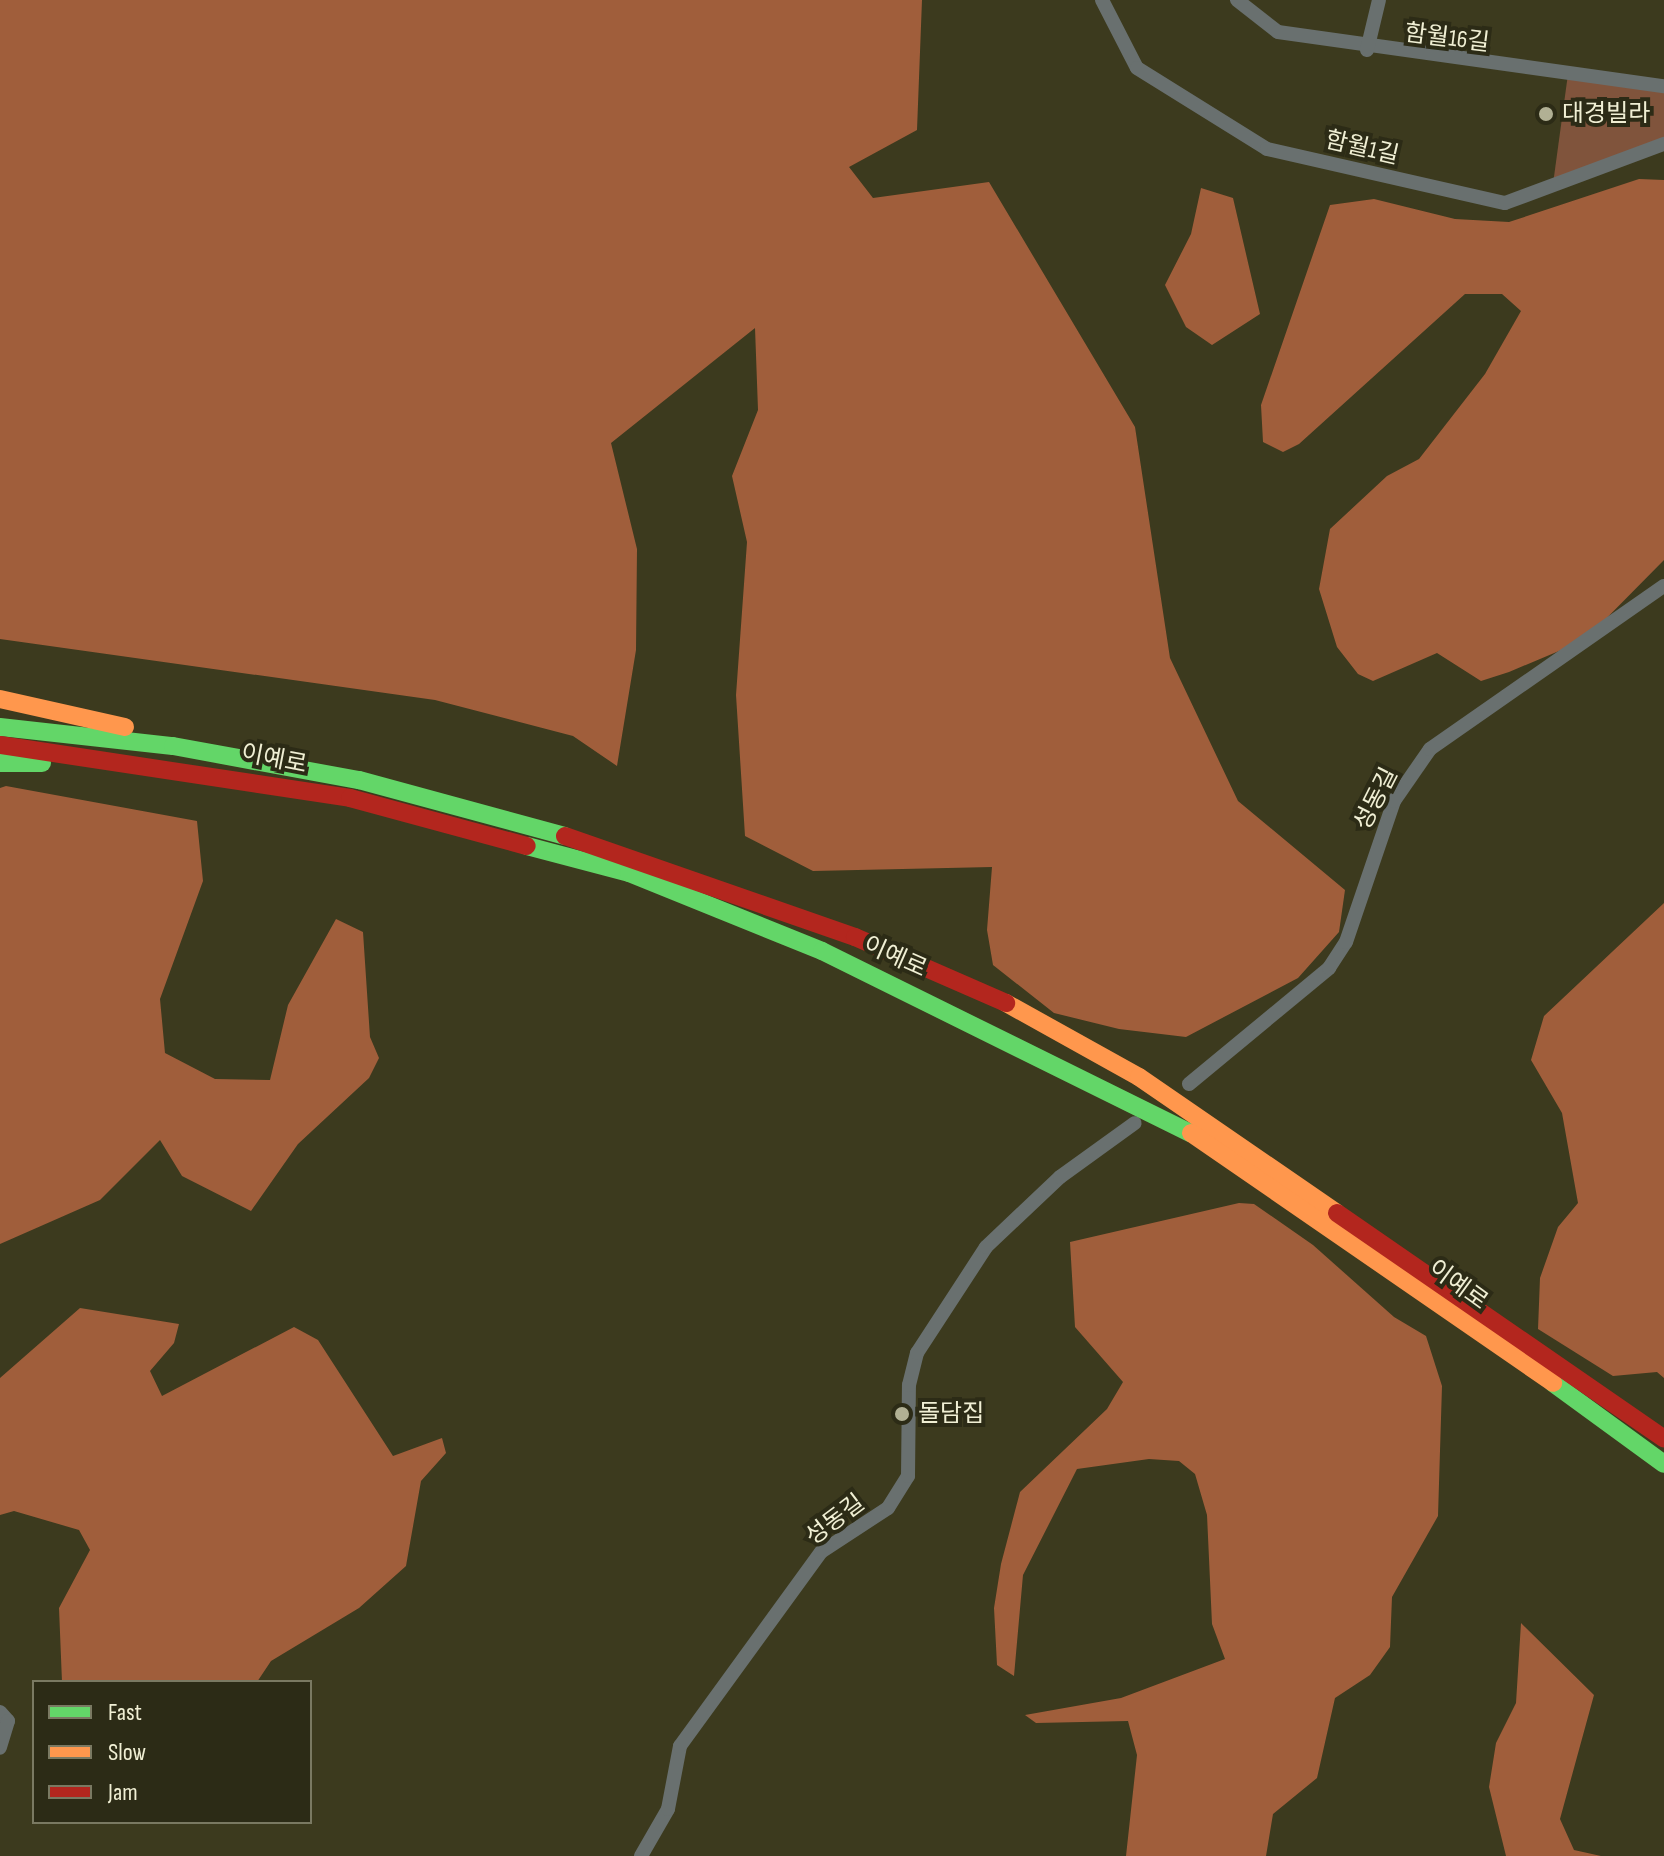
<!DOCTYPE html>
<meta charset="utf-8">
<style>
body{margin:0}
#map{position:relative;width:1664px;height:1856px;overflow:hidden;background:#3c3a1e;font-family:"Sofia Sans Condensed","Noto Sans KR",sans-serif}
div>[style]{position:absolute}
.green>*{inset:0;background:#80543c}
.forest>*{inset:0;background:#a05e3b}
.street>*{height:14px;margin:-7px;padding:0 7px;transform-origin:7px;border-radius:7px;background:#69706f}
.fast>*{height:18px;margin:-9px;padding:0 9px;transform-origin:9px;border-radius:9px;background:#63d668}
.slow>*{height:18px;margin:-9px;padding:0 9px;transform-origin:9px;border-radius:9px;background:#ff974d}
.jam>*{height:18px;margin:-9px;padding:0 9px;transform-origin:9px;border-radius:9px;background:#b3261e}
.dots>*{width:22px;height:22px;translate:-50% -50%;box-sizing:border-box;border:4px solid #2c2b16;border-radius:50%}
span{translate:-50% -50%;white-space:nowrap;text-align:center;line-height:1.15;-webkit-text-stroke:8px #2c2b16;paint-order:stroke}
.street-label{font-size:24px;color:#f0efd4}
.poi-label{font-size:24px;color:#f0efd4}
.left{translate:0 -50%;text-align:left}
.legend{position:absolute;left:32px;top:1680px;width:280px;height:144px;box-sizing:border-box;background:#2c2b16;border:2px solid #7a7962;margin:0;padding:10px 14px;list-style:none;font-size:24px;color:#f0efd4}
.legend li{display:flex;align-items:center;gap:16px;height:40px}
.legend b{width:40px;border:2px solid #7a7962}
</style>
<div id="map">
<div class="green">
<div style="clip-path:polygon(1568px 74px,1664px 86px,1664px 144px,1553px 184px)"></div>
</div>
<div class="forest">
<div style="clip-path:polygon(0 0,922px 0,917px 130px,849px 167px,873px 198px,989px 182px,1135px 427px,1170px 658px,1238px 801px,1345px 890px,1339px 932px,1298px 978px,1186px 1037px,1119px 1029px,1054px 1013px,993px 965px,987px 930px,992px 867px,813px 871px,745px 836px,736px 695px,747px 542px,732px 476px,758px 410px,755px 328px,611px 443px,637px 549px,636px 650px,617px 766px,573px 736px,435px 700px,0 639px)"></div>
<div style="clip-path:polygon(1639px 179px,1664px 180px,1664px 560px,1585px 640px,1509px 672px,1481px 681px,1437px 653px,1373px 681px,1358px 674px,1337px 647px,1319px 589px,1330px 529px,1387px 476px,1419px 459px,1485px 374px,1521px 311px,1502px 294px,1465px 294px,1299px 444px,1283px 452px,1263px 442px,1261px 405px,1330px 205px,1374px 199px,1455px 219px,1509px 222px)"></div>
<div style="clip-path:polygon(1201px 188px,1233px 198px,1260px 314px,1212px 345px,1186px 327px,1165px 285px,1191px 234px)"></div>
<div style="clip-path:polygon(6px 786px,197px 821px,203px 881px,160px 999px,165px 1053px,215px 1079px,270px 1080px,288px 1005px,336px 919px,363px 932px,370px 1037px,379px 1058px,369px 1078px,298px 1144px,251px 1211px,182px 1176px,160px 1140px,100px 1200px,0 1244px,0 788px)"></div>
<div style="clip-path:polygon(1664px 903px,1664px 1378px,1657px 1372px,1613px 1376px,1538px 1329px,1540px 1278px,1558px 1227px,1578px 1203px,1562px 1113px,1531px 1060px,1544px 1016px)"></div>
<div style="clip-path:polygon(1239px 1203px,1254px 1204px,1313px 1245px,1394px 1317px,1426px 1336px,1442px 1386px,1438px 1516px,1392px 1597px,1390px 1647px,1370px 1675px,1335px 1698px,1317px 1778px,1273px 1814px,1266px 1856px,1126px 1856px,1137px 1755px,1128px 1721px,1036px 1723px,1025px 1715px,1121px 1698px,1225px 1659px,1212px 1624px,1207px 1515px,1195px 1474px,1179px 1461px,1149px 1459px,1077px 1469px,1023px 1575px,1014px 1676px,997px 1665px,994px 1608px,1001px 1564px,1020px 1492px,1107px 1409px,1123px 1382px,1075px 1327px,1070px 1242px)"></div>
<div style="clip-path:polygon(80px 1308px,179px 1324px,174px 1343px,150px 1371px,162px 1396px,294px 1327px,318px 1340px,393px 1456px,442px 1438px,446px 1453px,421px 1481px,406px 1566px,359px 1608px,271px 1661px,257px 1682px,62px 1682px,59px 1608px,90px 1550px,79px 1530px,14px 1511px,0 1515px,0 1378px)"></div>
<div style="clip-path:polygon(1521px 1623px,1594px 1695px,1560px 1819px,1574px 1850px,1601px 1856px,1506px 1856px,1489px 1787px,1496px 1743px,1516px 1703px)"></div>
</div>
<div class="street">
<div style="left:1102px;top:0;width:76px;rotate:62.8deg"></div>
<div style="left:1137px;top:68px;width:153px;rotate:31.9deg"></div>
<div style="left:1267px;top:149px;width:244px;rotate:12.8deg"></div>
<div style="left:1505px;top:203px;width:170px;rotate:-20.4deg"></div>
<div style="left:1237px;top:0;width:52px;rotate:38deg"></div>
<div style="left:1278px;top:32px;width:390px;rotate:8deg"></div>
<div style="left:1367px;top:50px;width:51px;rotate:-76.5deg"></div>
<div style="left:1189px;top:1084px;width:182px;rotate:-39.6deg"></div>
<div style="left:1329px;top:968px;width:31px;rotate:-57deg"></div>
<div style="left:1346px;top:942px;width:149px;rotate:-71.2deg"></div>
<div style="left:1394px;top:801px;width:63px;rotate:-55.3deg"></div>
<div style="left:1430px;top:749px;width:285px;rotate:-34.9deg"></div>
<div style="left:0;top:1712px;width:12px;rotate:48deg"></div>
<div style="left:8px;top:1721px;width:28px;rotate:107deg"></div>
<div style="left:641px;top:1856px;width:54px;rotate:-60.1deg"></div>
<div style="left:668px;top:1809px;width:64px;rotate:-79.2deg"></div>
<div style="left:680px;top:1746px;width:240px;rotate:-54deg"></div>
<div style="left:821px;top:1552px;width:80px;rotate:-33.3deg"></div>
<div style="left:888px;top:1508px;width:38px;rotate:-58deg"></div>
<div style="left:908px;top:1476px;width:91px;rotate:-89.4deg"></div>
<div style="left:909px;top:1385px;width:33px;rotate:-76deg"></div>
<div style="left:917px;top:1353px;width:126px;rotate:-56.9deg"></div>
<div style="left:986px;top:1247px;width:102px;rotate:-43.4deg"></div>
<div style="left:1060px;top:1177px;width:92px;rotate:-35.8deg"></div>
</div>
<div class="fast">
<div style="left:0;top:727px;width:174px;rotate:6.3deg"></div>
<div style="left:173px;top:746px;width:189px;rotate:10.4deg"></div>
<div style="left:359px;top:780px;width:213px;rotate:15.2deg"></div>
<div style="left:0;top:763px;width:42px"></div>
<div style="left:527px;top:846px;width:106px;rotate:14.8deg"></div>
<div style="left:629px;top:873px;width:208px;rotate:22deg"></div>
<div style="left:822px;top:951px;width:411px;rotate:26.3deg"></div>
<div style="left:1553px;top:1383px;width:137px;rotate:36.1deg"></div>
</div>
<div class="slow">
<div style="left:0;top:699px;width:128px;rotate:12.6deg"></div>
<div style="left:1006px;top:1003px;width:152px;rotate:29.1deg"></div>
<div style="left:1139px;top:1077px;width:240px;rotate:34.5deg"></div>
<div style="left:1191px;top:1133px;width:440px;rotate:34.6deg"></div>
</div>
<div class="jam">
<div style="left:0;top:745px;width:354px;rotate:8.6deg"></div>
<div style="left:350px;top:798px;width:183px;rotate:15.2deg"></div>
<div style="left:565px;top:836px;width:307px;rotate:19.2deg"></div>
<div style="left:855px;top:937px;width:165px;rotate:23.6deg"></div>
<div style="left:1337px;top:1213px;width:397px;rotate:34.6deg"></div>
</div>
<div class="dots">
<div style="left:1546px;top:114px;background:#b1b094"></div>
<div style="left:902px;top:1414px;background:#b1b094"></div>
</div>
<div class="street-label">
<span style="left:1447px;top:38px;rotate:7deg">함월16길</span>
<span style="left:1362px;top:148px;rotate:13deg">함월1길</span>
<span style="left:274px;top:759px;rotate:11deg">이예로</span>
<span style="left:1376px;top:799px;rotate:-63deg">성동길</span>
<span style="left:895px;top:957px;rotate:24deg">이예로</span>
<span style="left:1458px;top:1285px;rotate:36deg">이예로</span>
<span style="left:835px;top:1520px;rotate:-37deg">성동길</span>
</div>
<div class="poi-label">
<span class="left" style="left:1562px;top:114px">대경빌라</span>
<span class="left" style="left:918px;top:1414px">돌담집</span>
</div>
<ul class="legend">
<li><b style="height:10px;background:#63d668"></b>Fast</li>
<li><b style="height:10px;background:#ff974d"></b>Slow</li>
<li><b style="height:10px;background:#b3261e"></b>Jam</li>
</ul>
</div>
